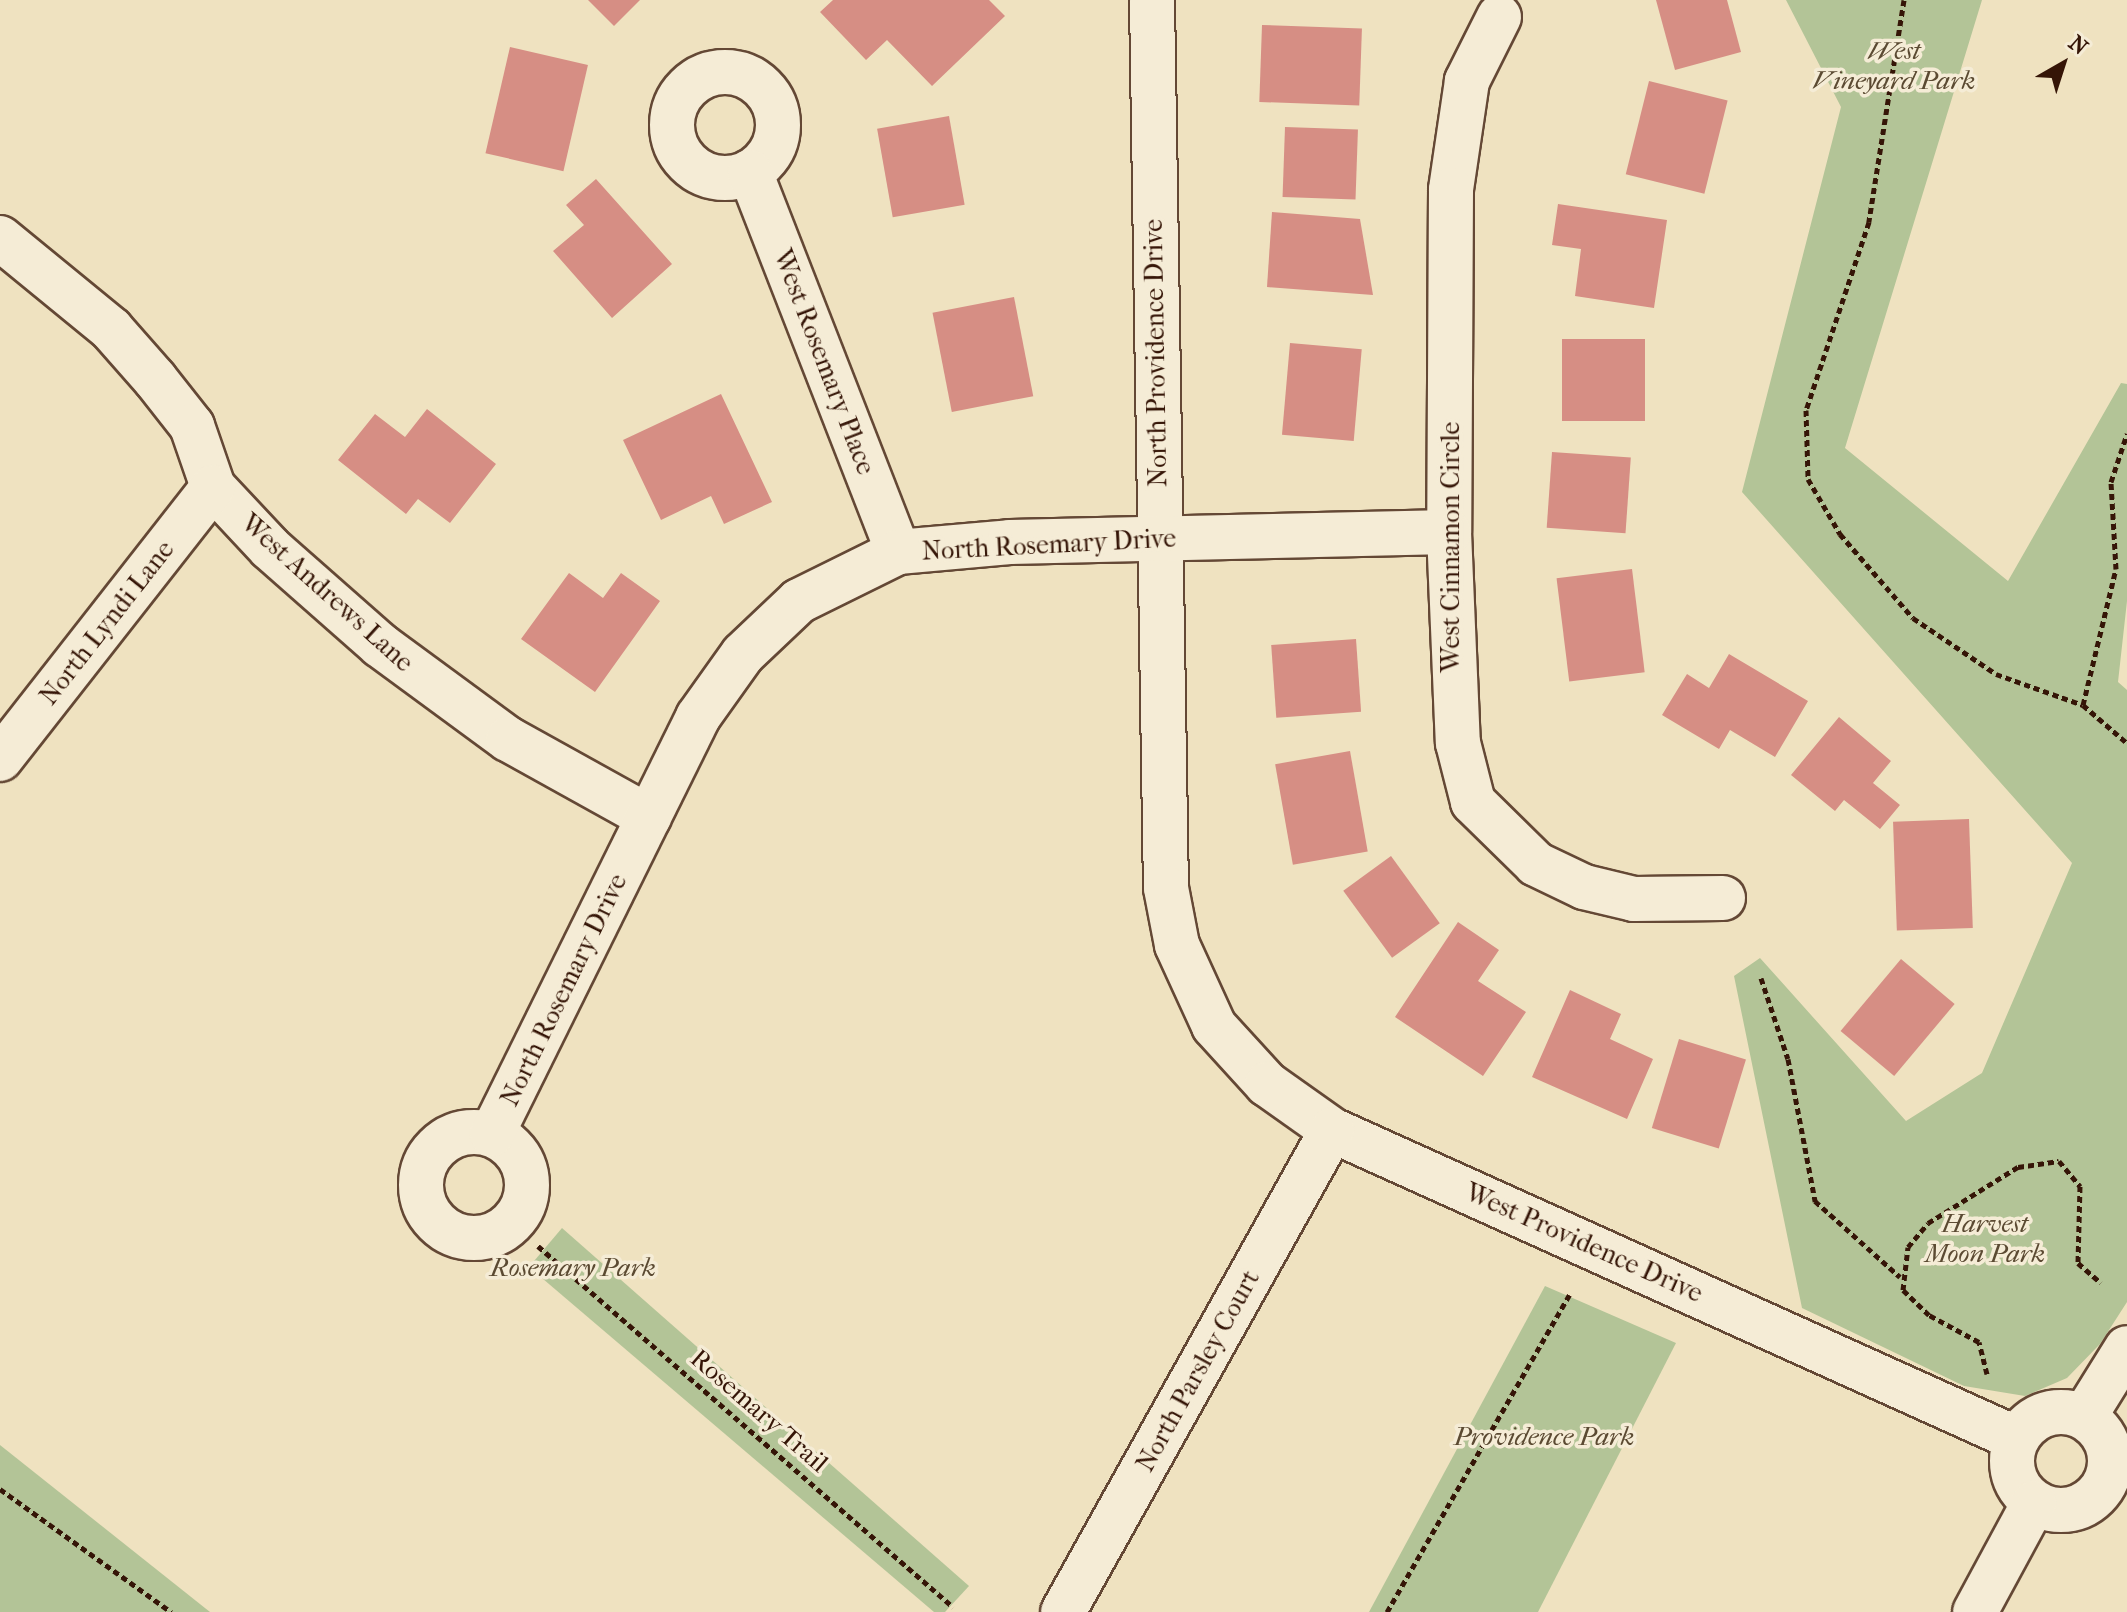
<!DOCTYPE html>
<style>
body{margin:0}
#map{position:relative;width:2127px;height:1612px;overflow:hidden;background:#efe2c0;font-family:"IM FELL French Canon",serif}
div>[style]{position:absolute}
.green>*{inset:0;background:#b3c497}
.building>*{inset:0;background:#d68e84;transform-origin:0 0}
.path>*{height:5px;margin-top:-2.5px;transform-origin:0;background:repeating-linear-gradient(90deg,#351507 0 6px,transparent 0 10px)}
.roads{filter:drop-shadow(2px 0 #644835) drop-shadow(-2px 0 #644835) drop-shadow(0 2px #644835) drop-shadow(0 -2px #644835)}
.minor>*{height:44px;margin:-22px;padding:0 22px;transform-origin:22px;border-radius:22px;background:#f5ecd6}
.minor>.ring{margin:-22px;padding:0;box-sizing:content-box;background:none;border:44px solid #f5ecd6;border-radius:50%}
span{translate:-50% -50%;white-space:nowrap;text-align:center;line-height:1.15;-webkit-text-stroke:7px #f5ecd6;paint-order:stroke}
.park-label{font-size:26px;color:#5b4a32;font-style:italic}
.street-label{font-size:26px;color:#351507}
.north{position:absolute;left:2023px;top:24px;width:80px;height:80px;-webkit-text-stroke:6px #f5ecd6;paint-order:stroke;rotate:39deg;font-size:22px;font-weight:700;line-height:32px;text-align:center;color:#351507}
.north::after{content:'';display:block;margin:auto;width:28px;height:36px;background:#351507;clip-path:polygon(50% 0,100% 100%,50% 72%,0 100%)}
</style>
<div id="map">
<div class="green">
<div style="clip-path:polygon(1786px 0,1982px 0,1845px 448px,2008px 581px,2121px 383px,2127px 384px,2127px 601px,2118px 682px,2127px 690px,2127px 1302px,2100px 1344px,2067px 1378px,2025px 1396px,1964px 1386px,1802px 1308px,1734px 976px,1760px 958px,1906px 1121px,1982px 1073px,2072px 863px,1742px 492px,1841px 107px)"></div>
<div style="clip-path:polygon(562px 1228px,969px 1586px,945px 1612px,934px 1612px,529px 1267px)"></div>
<div style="clip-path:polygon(1545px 1286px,1676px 1343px,1538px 1612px,1369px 1612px)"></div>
<div style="clip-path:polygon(0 1445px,210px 1612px,0 1612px)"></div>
</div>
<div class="building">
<div style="clip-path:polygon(588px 0,640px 0,614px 26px)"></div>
<div style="clip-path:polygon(833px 0,989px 0,1005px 16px,932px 86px,887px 40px,866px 60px,820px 12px)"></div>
<div style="clip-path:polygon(1656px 0,1727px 0,1741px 52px,1675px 70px)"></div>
<div style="left:1262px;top:25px;width:100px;height:77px;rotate:2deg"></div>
<div style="left:510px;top:47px;width:80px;height:109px;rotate:13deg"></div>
<div style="left:1649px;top:81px;width:81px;height:96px;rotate:14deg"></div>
<div style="left:949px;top:116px;width:90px;height:73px;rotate:80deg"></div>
<div style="left:1285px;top:127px;width:73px;height:70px;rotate:2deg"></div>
<div style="clip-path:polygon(596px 179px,672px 264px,612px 318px,553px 251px,584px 225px,566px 205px)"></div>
<div style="clip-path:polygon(1558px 204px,1667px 220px,1654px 308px,1575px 296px,1581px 249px,1552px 245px)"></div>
<div style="clip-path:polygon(1272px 212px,1360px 219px,1373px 295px,1267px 287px)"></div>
<div style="left:1014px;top:297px;width:101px;height:83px;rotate:79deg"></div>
<div style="left:1562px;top:339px;width:83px;height:82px"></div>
<div style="left:1290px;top:343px;width:72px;height:92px;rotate:5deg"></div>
<div style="clip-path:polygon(721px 394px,772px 502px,724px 524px,711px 496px,661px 520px,623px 440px)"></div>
<div style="clip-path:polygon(427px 409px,496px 464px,450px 523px,418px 499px,406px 514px,338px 460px,375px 414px,405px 437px)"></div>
<div style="left:1552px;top:452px;width:79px;height:76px;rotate:4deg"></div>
<div style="left:1632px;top:569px;width:104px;height:76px;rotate:83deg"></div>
<div style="clip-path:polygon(569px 573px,603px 598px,621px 573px,660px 601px,595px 692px,521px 639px)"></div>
<div style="left:1356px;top:639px;width:73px;height:85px;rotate:86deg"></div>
<div style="clip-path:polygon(1729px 654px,1808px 701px,1775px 757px,1730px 730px,1719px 749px,1662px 715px,1687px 674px,1709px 688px)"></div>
<div style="clip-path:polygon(1839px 717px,1891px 761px,1873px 783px,1900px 805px,1880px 829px,1844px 800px,1835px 811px,1791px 775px)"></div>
<div style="left:1350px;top:751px;width:102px;height:76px;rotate:80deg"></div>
<div style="left:1969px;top:819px;width:109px;height:76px;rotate:88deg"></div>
<div style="left:1391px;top:856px;width:83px;height:59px;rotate:54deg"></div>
<div style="clip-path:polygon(1458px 922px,1499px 950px,1478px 981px,1526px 1012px,1483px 1076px,1395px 1017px)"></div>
<div style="left:1901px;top:959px;width:70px;height:94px;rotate:40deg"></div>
<div style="clip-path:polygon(1570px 990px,1621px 1014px,1610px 1039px,1653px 1059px,1627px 1119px,1532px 1077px)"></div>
<div style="left:1679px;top:1039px;width:70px;height:93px;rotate:17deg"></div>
</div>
<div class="path">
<div style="left:1904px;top:0;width:225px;rotate:99deg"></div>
<div style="left:1869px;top:222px;width:198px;rotate:108.5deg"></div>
<div style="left:1806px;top:410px;width:69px;rotate:88.3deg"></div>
<div style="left:1808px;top:479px;width:64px;rotate:59.8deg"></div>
<div style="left:1840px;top:534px;width:111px;rotate:49deg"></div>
<div style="left:1913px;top:618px;width:100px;rotate:34deg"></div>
<div style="left:1996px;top:674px;width:92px;rotate:19.6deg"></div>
<div style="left:2083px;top:705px;width:58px;rotate:40.8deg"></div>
<div style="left:2083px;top:705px;width:140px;rotate:-76.4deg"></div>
<div style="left:2116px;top:569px;width:87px;rotate:-93.3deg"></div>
<div style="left:2111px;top:482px;width:51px;rotate:-71.6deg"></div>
<div style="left:1761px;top:978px;width:85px;rotate:71.6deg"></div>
<div style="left:1788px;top:1059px;width:145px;rotate:79.2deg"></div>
<div style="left:1815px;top:1201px;width:114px;rotate:41.8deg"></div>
<div style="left:538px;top:1246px;width:550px;rotate:41.02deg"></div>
<div style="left:1987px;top:1374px;width:33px;rotate:-104deg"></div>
<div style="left:1979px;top:1342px;width:57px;rotate:-151.6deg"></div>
<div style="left:1929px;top:1315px;width:36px;rotate:-136deg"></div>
<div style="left:1903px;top:1290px;width:43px;rotate:-83.4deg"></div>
<div style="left:1908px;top:1247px;width:31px;rotate:-50deg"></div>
<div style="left:1928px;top:1223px;width:106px;rotate:-31.9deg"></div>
<div style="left:2018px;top:1167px;width:41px;rotate:-8.3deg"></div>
<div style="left:2059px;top:1161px;width:33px;rotate:50deg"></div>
<div style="left:2080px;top:1186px;width:77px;rotate:91.5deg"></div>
<div style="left:2078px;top:1263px;width:30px;rotate:41deg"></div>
<div style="left:0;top:1489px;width:211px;rotate:35.7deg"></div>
<div style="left:1387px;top:1612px;width:366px;rotate:-60.1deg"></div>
</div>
<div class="roads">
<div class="minor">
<div style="left:1152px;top:0;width:888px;rotate:89.1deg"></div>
<div style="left:1166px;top:888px;width:58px;rotate:79.1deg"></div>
<div style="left:1177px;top:945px;width:89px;rotate:65.4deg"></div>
<div style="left:1214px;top:1026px;width:79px;rotate:47.6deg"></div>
<div style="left:1267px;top:1084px;width:80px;rotate:35.3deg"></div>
<div style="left:1332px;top:1130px;width:751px;rotate:24.28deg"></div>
<div style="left:1499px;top:17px;width:72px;rotate:116.6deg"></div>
<div style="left:1467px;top:81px;width:110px;rotate:98.4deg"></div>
<div style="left:1451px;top:190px;width:342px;rotate:90.3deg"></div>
<div style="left:1449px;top:532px;width:211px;rotate:87.6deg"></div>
<div style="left:1458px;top:743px;width:61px;rotate:75.7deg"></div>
<div style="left:1473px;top:802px;width:88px;rotate:44.5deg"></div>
<div style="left:1536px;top:864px;width:53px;rotate:25.6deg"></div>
<div style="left:1584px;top:887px;width:51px;rotate:13.5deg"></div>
<div style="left:1634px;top:899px;width:89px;rotate:-0.6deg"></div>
<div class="ring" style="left:672px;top:72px;width:62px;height:62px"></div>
<div style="left:750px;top:172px;width:408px;rotate:68.7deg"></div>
<div style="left:0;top:238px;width:144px;rotate:39.3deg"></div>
<div style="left:111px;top:329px;width:67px;rotate:48.7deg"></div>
<div style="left:155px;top:379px;width:60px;rotate:51.8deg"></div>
<div style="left:192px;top:426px;width:65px;rotate:71deg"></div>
<div style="left:213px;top:487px;width:83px;rotate:46.9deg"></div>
<div style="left:270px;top:548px;width:147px;rotate:41.4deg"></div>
<div style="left:380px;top:645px;width:159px;rotate:36.3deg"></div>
<div style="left:508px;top:739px;width:161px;rotate:29deg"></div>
<div style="left:0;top:759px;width:345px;rotate:-51.9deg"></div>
<div class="ring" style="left:421px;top:1132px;width:62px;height:62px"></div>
<div style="left:492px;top:1134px;width:465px;rotate:-63.7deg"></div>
<div style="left:698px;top:717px;width:77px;rotate:-54.5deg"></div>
<div style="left:743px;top:654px;width:77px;rotate:-43.4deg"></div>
<div style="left:799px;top:601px;width:110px;rotate:-26.3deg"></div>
<div style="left:898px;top:552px;width:112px;rotate:-5.1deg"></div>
<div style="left:1010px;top:542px;width:439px;rotate:-1.3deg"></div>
<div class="ring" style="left:2012px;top:1412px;width:54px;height:54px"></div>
<div style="left:2084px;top:1417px;width:81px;rotate:-58.1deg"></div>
<div style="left:1063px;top:1612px;width:552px;rotate:-60.83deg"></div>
<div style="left:1975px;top:1612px;width:124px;rotate:-61.6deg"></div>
</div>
</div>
<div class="park-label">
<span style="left:1894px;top:66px">West<br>Vineyard Park</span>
<span style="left:1985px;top:1239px">Harvest<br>Moon Park</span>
<span style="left:573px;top:1268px">Rosemary Park</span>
<span style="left:1544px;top:1437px">Providence Park</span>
</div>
<div class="street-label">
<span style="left:1156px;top:353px;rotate:-91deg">North Providence Drive</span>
<span style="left:824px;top:362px;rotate:69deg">West Rosemary Place</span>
<span style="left:1049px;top:545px;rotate:-3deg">North Rosemary Drive</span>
<span style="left:1451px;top:547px;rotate:-90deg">West Cinnamon Circle</span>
<span style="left:327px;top:593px;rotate:42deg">West Andrews Lane</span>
<span style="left:107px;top:623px;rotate:-52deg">North Lyndi Lane</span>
<span style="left:564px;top:990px;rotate:-64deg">North Rosemary Drive</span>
<span style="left:1584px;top:1243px;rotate:24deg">West Providence Drive</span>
<span style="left:1198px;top:1371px;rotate:-61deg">North Parsley Court</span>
<span style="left:759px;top:1411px;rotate:41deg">Rosemary Trail</span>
</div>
<div class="north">N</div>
</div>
